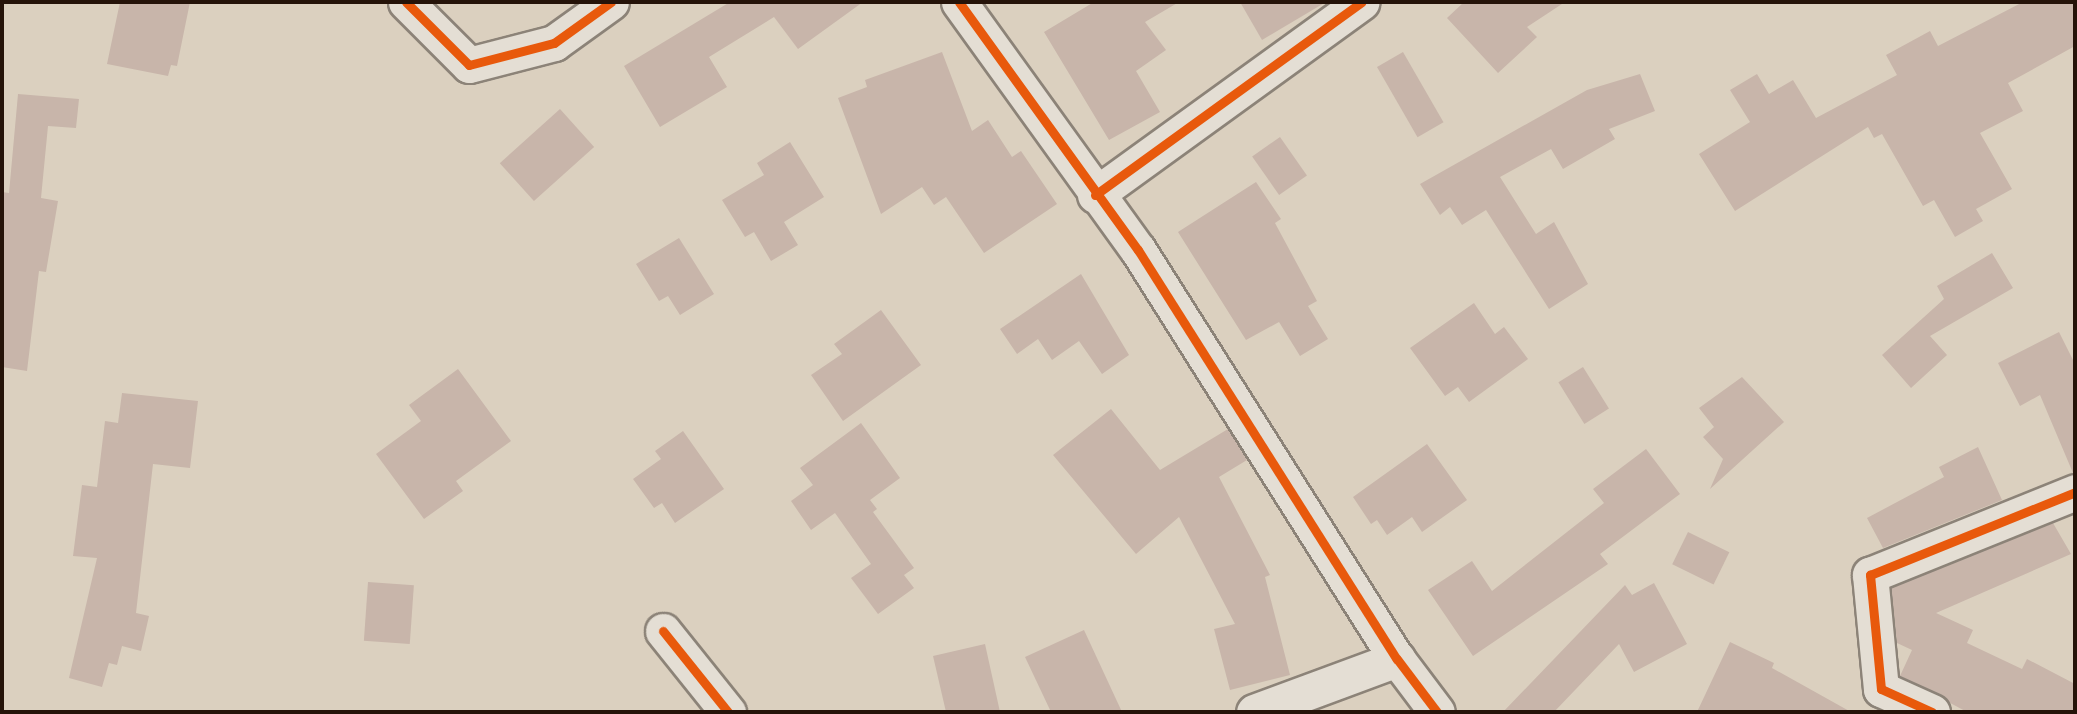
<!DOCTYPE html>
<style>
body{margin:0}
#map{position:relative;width:2077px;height:714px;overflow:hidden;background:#dbd0bf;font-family:"IM FELL Double Pica",serif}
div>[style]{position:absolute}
.building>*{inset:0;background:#c8b5aa;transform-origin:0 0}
.roads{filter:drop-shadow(2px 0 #8c8378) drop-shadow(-2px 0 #8c8378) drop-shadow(0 2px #8c8378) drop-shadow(0 -2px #8c8378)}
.minor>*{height:35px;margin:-17.5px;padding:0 17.5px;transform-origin:17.5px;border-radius:17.5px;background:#e4ded4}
.cycleway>*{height:9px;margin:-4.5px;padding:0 4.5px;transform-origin:4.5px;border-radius:4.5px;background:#e8590c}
span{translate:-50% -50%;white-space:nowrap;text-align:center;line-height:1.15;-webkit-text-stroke:7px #f0e2cd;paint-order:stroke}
.frame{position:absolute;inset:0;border:4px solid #251309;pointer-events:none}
</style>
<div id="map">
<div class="building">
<div style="clip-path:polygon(120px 2px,190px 2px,177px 66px,171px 65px,168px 76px,107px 64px)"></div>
<div style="clip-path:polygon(730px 2px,863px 2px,798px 49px,774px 17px,709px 57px,727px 87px,660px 127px,624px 66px)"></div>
<div style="clip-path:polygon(1094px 2px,1179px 2px,1145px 22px,1166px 50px,1136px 71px,1160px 112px,1109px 140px,1044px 32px)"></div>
<div style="clip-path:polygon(1240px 2px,1326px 2px,1262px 40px)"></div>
<div style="clip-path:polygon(1464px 2px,1565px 2px,1527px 27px,1537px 37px,1498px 73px,1447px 18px)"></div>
<div style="clip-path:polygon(2023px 2px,2075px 2px,2075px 46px,2008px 83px,2023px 111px,1980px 133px,2012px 189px,1976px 209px,1983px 221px,1955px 237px,1934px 200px,1923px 206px,1882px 134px,1874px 138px,1868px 127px,1735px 211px,1699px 154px,1750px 122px,1730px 90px,1757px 74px,1769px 94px,1793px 80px,1816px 118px,1897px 75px,1886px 55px,1930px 31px,1938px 46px)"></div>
<div style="clip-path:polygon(942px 52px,972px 131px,988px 120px,1012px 157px,1021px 151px,1057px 204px,984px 253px,946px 197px,934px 205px,922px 187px,881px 214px,838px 98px,867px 87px,865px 80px)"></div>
<div style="left:1403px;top:52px;width:81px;height:30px;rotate:60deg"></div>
<div style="clip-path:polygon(1640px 74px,1655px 111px,1609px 129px,1615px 139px,1563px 169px,1551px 149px,1500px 177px,1536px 234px,1554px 222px,1588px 284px,1549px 309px,1486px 210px,1462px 225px,1450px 207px,1440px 215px,1420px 184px,1587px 90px)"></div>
<div style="clip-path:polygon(18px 94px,79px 99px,76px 128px,48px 126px,41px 198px,58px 201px,46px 272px,39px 271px,27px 371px,2px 367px,2px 192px,9px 193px)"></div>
<div style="left:560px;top:109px;width:51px;height:81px;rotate:48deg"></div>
<div style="left:1280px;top:137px;width:47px;height:34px;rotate:55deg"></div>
<div style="clip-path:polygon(790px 142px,824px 197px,784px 222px,798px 245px,771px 261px,754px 232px,745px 237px,722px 200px,764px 175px,757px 163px)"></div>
<div style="clip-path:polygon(1256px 182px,1281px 219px,1275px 223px,1317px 301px,1308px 306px,1328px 339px,1300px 356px,1279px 322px,1246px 340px,1178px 232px)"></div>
<div style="clip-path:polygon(679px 238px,714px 294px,680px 315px,668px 296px,659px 301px,636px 264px)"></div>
<div style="clip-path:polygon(1992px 253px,2013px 288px,1930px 336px,1947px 355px,1911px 388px,1882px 355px,1944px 299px,1937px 286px)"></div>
<div style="clip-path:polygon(1081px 274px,1129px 355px,1102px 374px,1079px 341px,1052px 360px,1038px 339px,1017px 354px,1000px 329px)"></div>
<div style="clip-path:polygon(1474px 303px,1495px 334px,1504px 327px,1528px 359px,1469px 402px,1458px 387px,1445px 396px,1410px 348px)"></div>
<div style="clip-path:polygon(881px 310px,921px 365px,843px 421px,811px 375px,842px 354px,834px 344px)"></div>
<div style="clip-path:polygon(2059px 332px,2075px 364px,2073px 473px,2040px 395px,2020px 406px,1998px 363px)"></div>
<div style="left:1583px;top:367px;width:49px;height:29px;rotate:58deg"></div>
<div style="clip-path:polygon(458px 369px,511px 441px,456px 481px,463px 491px,424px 519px,376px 454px,421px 421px,409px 405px)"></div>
<div style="clip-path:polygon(1742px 377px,1784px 422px,1710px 489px,1723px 459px,1703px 437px,1714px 427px,1699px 408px)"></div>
<div style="clip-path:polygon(122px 393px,198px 401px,190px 468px,153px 464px,136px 613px,149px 616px,141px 651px,122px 646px,117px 665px,109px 663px,102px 687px,69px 678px,97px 558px,73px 556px,82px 485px,97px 487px,105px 421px,118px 423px)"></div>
<div style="clip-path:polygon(1111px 409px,1160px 470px,1228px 429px,1247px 460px,1219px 477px,1270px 575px,1265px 577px,1290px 675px,1230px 690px,1214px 629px,1235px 624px,1179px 517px,1136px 554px,1053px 455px)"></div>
<div style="clip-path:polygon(861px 423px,900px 478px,870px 500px,877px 509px,873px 512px,914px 568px,904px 575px,914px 588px,878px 614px,851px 578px,871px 564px,835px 513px,811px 530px,791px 501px,813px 485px,800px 468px)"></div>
<div style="clip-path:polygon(683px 431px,724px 489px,675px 523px,662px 503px,654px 508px,633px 479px,661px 459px,655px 451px)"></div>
<div style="clip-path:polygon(1427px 444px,1467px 500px,1422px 532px,1412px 517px,1387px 535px,1377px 520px,1371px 524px,1353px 497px)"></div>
<div style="clip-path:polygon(1978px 447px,2002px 500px,1883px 548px,1867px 518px,1944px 477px,1939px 467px)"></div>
<div style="clip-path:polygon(1646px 449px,1680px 494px,1600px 554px,1608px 564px,1473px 656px,1428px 590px,1472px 561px,1492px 591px,1604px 503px,1593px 489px)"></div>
<div style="clip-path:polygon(2053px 523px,2071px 554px,1936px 613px,1973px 630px,1967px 643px,2022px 669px,2027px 659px,2075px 684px,2075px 712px,1967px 712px,1900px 676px,1912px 650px,1897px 643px,1891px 588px)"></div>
<div style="left:1688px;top:532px;width:46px;height:36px;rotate:26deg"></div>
<div style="left:368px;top:582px;width:46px;height:59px;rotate:4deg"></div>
<div style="clip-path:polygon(1654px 583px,1687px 644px,1634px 672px,1619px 644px,1554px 712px,1503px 712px,1625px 585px,1632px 595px)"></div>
<div style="clip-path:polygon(1084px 630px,1122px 712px,1051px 712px,1025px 657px)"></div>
<div style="clip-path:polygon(1730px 642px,1774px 663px,1772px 668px,1851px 712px,1697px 712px)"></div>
<div style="clip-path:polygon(985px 644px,1000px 712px,946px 712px,933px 656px)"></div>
</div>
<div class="roads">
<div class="minor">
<div style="left:406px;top:2px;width:89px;rotate:45deg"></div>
<div style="left:469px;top:65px;width:88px;rotate:-14.5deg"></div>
<div style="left:554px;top:43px;width:70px;rotate:-35.7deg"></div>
<div style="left:959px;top:2px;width:306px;rotate:54.2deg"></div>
<div style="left:1138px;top:250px;width:484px;rotate:57.7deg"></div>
<div style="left:1397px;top:659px;width:66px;rotate:53deg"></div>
<div style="left:1095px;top:195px;width:329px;rotate:-35.9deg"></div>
<div style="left:663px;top:631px;width:104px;rotate:51.3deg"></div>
<div style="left:1254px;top:712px;width:153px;rotate:-20.3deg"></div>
<div style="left:1932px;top:712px;width:56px;rotate:-155.7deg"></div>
<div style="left:1881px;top:689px;width:115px;rotate:-95.5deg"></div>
<div style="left:1870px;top:575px;width:221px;rotate:-22deg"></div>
</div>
</div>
<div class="cycleway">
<div style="left:406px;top:2px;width:89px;rotate:45deg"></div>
<div style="left:469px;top:65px;width:88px;rotate:-14.5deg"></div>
<div style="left:554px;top:43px;width:70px;rotate:-35.7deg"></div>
<div style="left:959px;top:2px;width:306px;rotate:54.2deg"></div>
<div style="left:1138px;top:250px;width:484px;rotate:57.7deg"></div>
<div style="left:1397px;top:659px;width:66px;rotate:53deg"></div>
<div style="left:1095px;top:195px;width:329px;rotate:-35.9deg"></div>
<div style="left:663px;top:631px;width:104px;rotate:51.3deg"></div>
<div style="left:1932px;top:712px;width:56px;rotate:-155.7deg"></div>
<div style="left:1881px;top:689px;width:115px;rotate:-95.5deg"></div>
<div style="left:1870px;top:575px;width:221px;rotate:-22deg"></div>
</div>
<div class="frame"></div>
</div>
